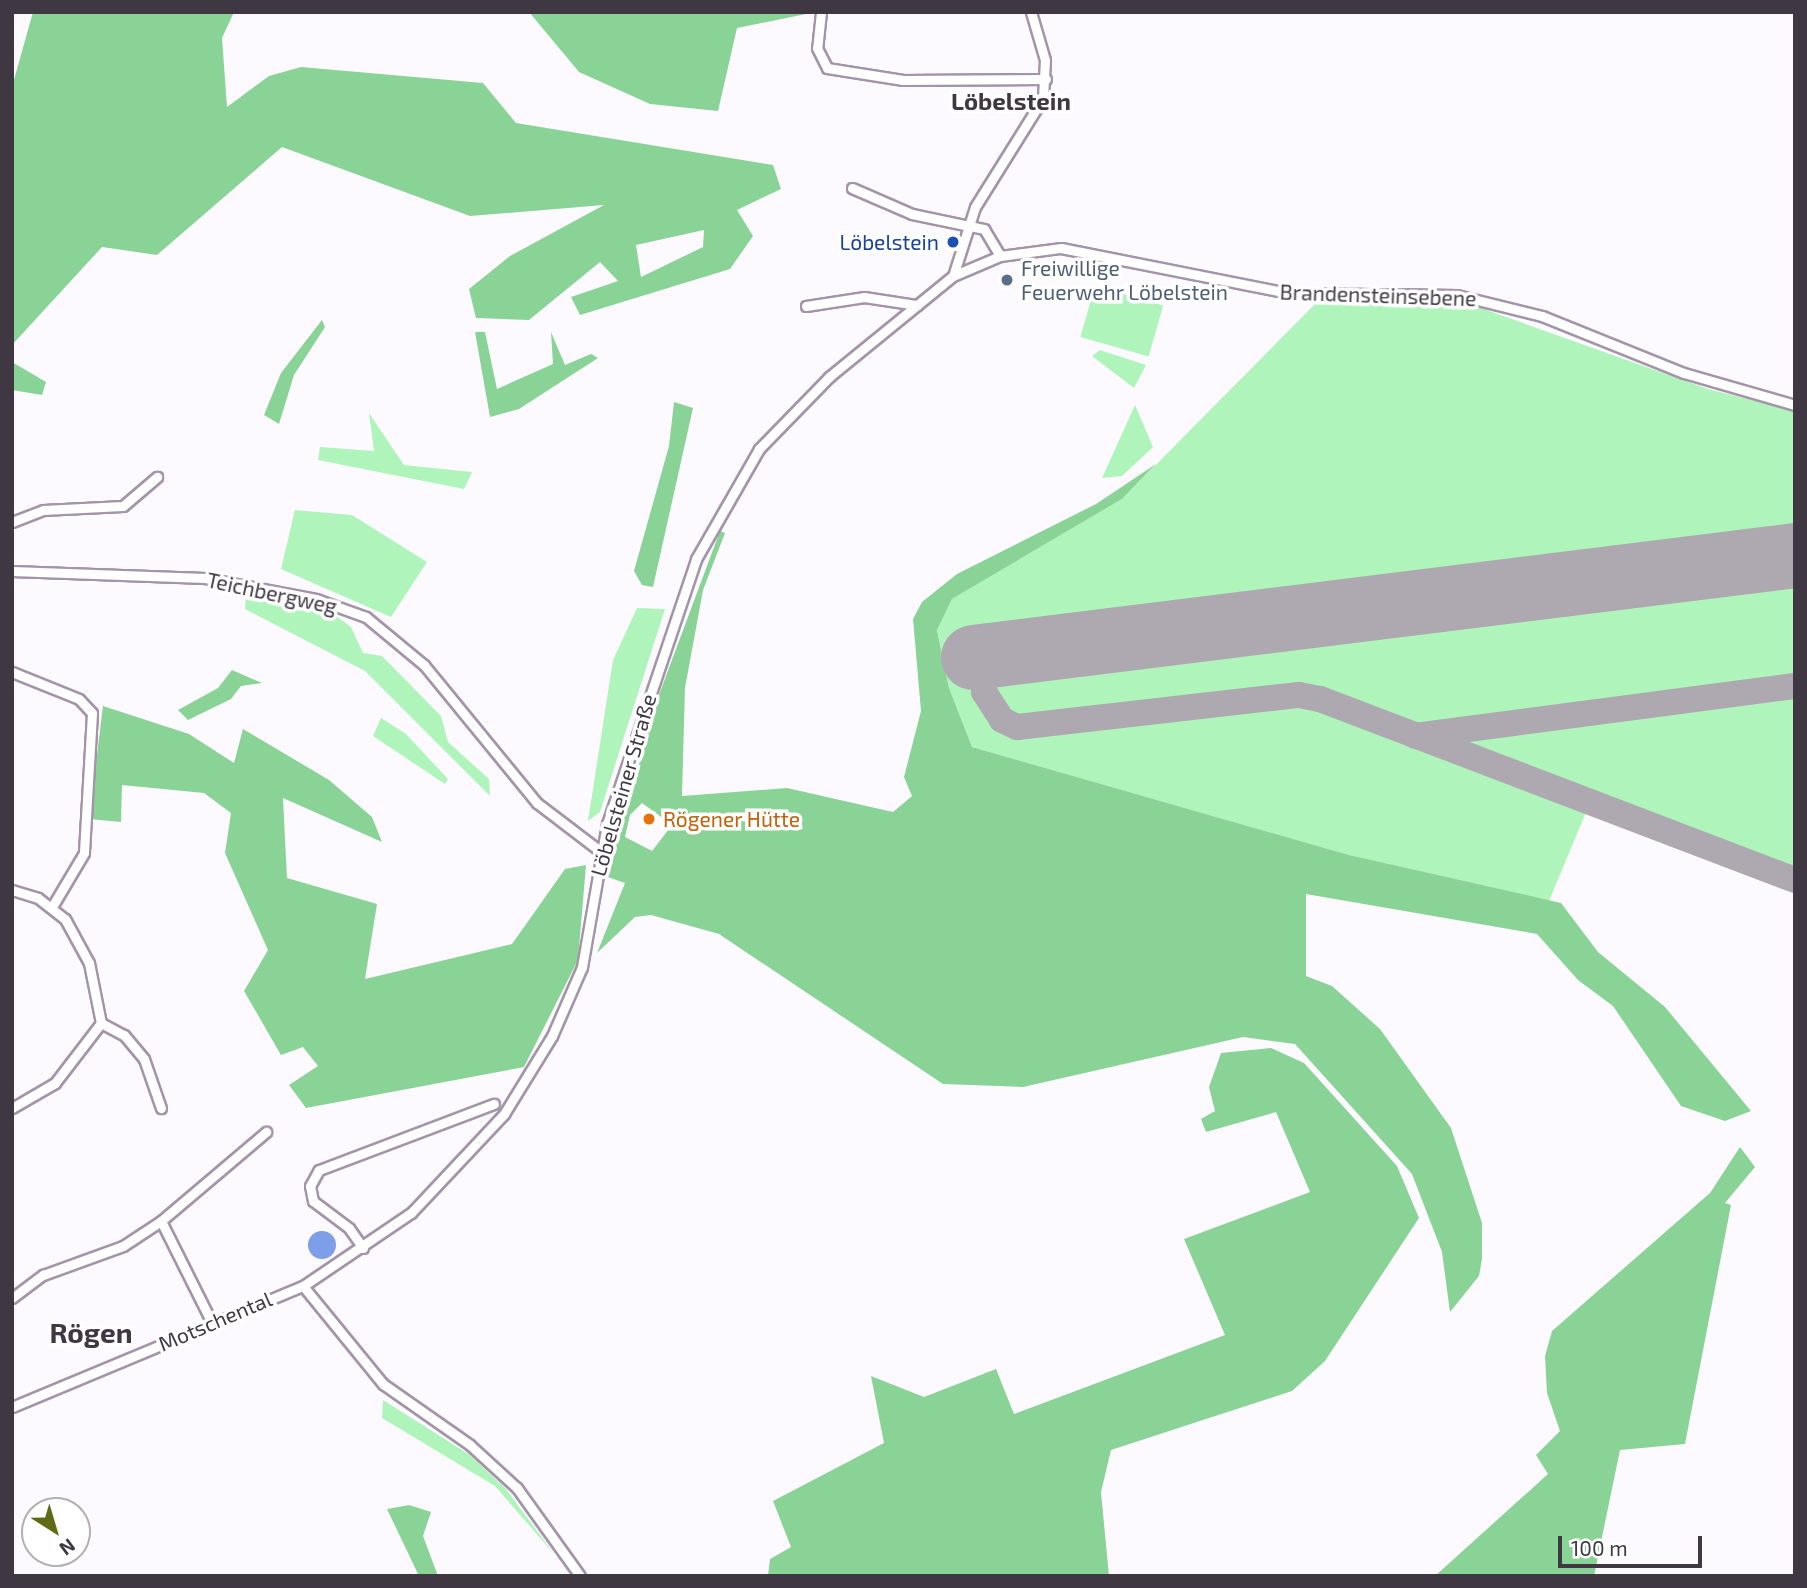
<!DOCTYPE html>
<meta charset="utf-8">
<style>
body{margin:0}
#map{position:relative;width:1807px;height:1588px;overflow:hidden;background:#fdfaff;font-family:"Exo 2",sans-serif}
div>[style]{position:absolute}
.green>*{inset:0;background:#aff4ba;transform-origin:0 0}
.forest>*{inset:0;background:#88d395}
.water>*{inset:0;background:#7d9ee8}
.round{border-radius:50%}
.taxiway>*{height:26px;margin:-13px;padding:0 13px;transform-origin:13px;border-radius:13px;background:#aea9b0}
.runway>*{height:65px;margin:-32.5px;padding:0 32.5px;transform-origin:32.5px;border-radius:32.5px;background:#aea9b0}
.roads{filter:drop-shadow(2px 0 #a494aa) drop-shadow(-2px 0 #a494aa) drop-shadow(0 2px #a494aa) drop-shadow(0 -2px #a494aa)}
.minor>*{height:9px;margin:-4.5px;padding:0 4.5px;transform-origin:4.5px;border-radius:4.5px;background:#fff}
.dots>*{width:19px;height:19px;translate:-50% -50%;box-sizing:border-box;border:4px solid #fff;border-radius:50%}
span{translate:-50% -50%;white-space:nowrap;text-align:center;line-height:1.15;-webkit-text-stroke:7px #fff;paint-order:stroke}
.transit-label{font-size:21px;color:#164399}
.right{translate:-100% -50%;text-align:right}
.service-label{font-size:21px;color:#4e5e75}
.left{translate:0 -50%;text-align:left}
.street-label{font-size:21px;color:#3f3842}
.food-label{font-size:21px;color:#c56008}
.quarter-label{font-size:24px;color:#3f3842;font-weight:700}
.district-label{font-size:28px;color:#3f3842;font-weight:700}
.frame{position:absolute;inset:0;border:14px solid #3f3842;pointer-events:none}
.north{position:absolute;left:21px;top:1497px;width:70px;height:70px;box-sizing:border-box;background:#fff;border:2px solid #b2afb3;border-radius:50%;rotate:143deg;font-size:19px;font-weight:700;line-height:28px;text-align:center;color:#3f3842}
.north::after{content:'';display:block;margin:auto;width:24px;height:32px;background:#5e6b14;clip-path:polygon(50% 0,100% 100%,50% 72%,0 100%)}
.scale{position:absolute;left:1558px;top:1536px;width:144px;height:32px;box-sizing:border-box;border:4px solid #3f3842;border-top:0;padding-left:9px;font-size:21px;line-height:24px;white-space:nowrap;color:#3f3842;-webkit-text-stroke:5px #fff;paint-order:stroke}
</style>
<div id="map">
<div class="green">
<div style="left:1095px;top:286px;width:71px;height:53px;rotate:16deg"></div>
<div style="clip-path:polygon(1318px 301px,1478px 307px,1708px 389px,1795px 411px,1795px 876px,1592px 798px,1549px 901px,1349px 855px,972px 747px,949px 688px,937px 629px,952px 599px,1122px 499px)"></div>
<div style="clip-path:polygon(1100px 350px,1146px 365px,1134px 388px,1092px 356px)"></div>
<div style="clip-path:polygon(1135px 405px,1153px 447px,1122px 476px,1102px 478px)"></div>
<div style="clip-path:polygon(369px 413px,404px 465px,472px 472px,464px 489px,318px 460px,320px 447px,374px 451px)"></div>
<div style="clip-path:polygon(295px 510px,352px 515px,427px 562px,391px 617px,281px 569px)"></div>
<div style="clip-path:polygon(246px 593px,332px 613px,351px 627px,363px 653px,382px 656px,441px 716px,448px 742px,489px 779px,490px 796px,365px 671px,245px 609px)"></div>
<div style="clip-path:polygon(637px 608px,665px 609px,600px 812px,588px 821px,613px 660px)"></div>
<div style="clip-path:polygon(381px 718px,406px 734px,448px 779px,445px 784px,373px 736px)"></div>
<div style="clip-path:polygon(383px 1400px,470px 1455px,506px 1489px,554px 1554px,495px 1486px,382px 1418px)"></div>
</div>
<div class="forest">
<div style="clip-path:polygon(evenodd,33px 12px,234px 12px,222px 38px,227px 107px,269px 76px,301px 67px,483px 83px,516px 123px,773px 165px,781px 189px,737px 210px,753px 236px,730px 269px,580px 315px,571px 297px,618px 281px,600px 262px,529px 320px,476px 318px,469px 289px,510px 256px,604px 205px,470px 216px,282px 147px,157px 255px,102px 247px,12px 345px,12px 87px,33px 12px,704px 230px,703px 247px,641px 277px,636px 245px,704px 230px)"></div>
<div style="clip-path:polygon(529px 12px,816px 12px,737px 28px,718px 111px,650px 104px,579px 72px)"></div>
<div style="clip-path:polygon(322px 320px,325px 327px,294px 375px,279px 424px,264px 415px,281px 373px)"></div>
<div style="clip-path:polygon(475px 332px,485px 332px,497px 389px,553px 364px,551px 332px,565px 365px,591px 354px,598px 358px,519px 409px,490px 417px)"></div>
<div style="clip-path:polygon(12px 362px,46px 382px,42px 395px,12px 390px)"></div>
<div style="clip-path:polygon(674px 402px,693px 408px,653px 587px,642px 585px,634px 571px,669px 446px)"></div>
<div style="clip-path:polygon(evenodd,1156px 464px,1122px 499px,952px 599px,937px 630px,949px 688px,972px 747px,1349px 855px,1561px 903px,1598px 952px,1665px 1007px,1751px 1111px,1725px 1121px,1681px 1106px,1613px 1006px,1578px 980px,1537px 934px,1306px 894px,1306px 976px,1332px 986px,1380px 1029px,1451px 1128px,1482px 1223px,1482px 1259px,1479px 1276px,1450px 1312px,1442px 1252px,1412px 1174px,1295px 1044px,1243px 1037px,1023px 1087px,943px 1084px,719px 934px,651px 915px,635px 917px,597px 953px,625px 883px,602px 875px,614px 822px,626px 788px,636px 784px,644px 735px,720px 531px,725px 533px,703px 590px,685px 688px,682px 796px,787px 788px,893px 812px,912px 796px,904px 777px,921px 711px,913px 619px,922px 602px,957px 574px,1096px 504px,1156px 464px,642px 803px,672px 825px,652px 851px,625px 837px,630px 815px,642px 803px)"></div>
<div style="clip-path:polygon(232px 670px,262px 683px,241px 686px,231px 699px,188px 720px,178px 710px,218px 688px)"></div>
<div style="clip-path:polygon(103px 706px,189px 734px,234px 763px,243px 729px,329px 780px,372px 817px,382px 842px,283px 798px,287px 878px,377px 904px,365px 979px,512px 944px,565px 869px,586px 865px,578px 960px,524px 1067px,306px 1108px,289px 1085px,318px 1066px,303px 1047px,281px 1055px,244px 991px,268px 950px,225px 853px,231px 813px,204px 793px,122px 785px,121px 822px,89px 819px)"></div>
<div style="clip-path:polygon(1271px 1048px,1304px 1063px,1397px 1166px,1419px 1218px,1325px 1361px,1292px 1391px,1111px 1450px,1101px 1492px,1109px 1576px,768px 1576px,770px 1559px,791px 1547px,773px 1501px,884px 1443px,871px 1376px,924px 1397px,996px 1369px,1014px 1414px,1225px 1335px,1184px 1239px,1310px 1192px,1276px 1112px,1206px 1132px,1201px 1119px,1215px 1111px,1209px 1087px,1221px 1053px)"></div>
<div style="clip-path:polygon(1740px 1147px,1755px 1167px,1725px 1203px,1731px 1205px,1685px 1444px,1620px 1450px,1594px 1576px,1435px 1576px,1548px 1474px,1536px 1455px,1560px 1431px,1547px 1393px,1545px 1356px,1552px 1331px,1710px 1193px)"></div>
<div style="clip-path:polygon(409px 1505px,431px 1512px,423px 1536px,438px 1576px,419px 1576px,387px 1509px)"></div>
</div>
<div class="water">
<div class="round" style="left:308px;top:1231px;width:28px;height:28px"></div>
</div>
<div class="taxiway">
<div style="left:986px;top:656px;width:36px;rotate:93deg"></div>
<div style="left:984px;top:692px;width:33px;rotate:57deg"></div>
<div style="left:1002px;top:720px;width:17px;rotate:25deg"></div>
<div style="left:1017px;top:727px;width:284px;rotate:-6.5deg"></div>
<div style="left:1299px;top:695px;width:21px;rotate:11deg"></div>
<div style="left:1320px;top:699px;width:508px;rotate:20.86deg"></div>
<div style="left:1415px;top:736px;width:383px;rotate:-7.5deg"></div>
</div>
<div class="runway">
<div style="left:973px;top:657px;width:828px;rotate:-7.07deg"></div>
</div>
<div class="roads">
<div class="minor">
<div style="left:821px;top:12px;width:36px;rotate:96deg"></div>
<div style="left:817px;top:48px;width:22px;rotate:63deg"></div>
<div style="left:827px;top:68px;width:77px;rotate:9deg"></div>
<div style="left:903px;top:80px;width:143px;rotate:-0.4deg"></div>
<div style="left:852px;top:188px;width:65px;rotate:23.4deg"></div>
<div style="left:912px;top:214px;width:74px;rotate:11.8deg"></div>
<div style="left:984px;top:229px;width:31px;rotate:59deg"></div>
<div style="left:955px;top:275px;width:49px;rotate:-22.9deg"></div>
<div style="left:1000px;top:256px;width:62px;rotate:-7.5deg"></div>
<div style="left:1061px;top:248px;width:231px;rotate:11.2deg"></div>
<div style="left:1288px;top:293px;width:169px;rotate:0.7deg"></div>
<div style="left:1457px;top:295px;width:88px;rotate:13.9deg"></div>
<div style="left:1542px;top:316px;width:153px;rotate:21.9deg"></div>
<div style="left:1684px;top:373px;width:116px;rotate:16.1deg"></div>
<div style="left:806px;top:306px;width:59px;rotate:-8.8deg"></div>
<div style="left:864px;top:297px;width:54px;rotate:8.6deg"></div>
<div style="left:12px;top:522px;width:33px;rotate:-21deg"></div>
<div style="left:43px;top:510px;width:80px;rotate:-2.9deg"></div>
<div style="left:123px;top:506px;width:45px;rotate:-40.5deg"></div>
<div style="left:12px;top:571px;width:193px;rotate:2.1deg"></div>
<div style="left:205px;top:578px;width:113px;rotate:10.7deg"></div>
<div style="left:316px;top:599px;width:53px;rotate:19.8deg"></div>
<div style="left:366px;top:617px;width:75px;rotate:39.6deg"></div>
<div style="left:424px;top:665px;width:178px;rotate:50.7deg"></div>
<div style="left:537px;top:803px;width:79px;rotate:37.3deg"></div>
<div style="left:12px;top:672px;width:72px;rotate:21.9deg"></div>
<div style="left:79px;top:699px;width:19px;rotate:47deg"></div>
<div style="left:92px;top:713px;width:140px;rotate:93.3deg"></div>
<div style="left:84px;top:853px;width:63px;rotate:120.7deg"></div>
<div style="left:12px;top:890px;width:27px;rotate:17deg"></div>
<div style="left:38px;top:898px;width:34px;rotate:38deg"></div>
<div style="left:65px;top:919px;width:50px;rotate:61.4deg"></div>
<div style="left:89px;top:963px;width:61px;rotate:78.7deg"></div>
<div style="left:101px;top:1023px;width:76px;rotate:127.5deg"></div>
<div style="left:55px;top:1083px;width:50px;rotate:149.8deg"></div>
<div style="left:101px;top:1023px;width:26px;rotate:28deg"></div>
<div style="left:124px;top:1035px;width:31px;rotate:50deg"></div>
<div style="left:144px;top:1059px;width:52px;rotate:70.9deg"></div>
<div style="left:161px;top:1221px;width:138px;rotate:-40.3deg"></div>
<div style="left:363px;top:1248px;width:24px;rotate:-125deg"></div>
<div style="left:349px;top:1228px;width:45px;rotate:-143.1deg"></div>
<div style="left:313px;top:1201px;width:15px;rotate:-101deg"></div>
<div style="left:310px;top:1186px;width:18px;rotate:-61deg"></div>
<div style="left:319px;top:1170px;width:187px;rotate:-20.7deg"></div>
<div style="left:303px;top:1286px;width:127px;rotate:50.8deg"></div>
<div style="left:383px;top:1384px;width:106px;rotate:35deg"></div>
<div style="left:470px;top:1445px;width:64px;rotate:42.5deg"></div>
<div style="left:517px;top:1488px;width:108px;rotate:54.4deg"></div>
<div style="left:12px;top:1298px;width:39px;rotate:-37deg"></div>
<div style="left:43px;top:1275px;width:85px;rotate:-19.9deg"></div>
<div style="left:123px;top:1246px;width:45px;rotate:-33.3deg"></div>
<div style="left:161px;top:1221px;width:114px;rotate:63.4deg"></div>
<div style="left:12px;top:1407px;width:315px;rotate:-22.6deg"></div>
<div style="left:303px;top:1286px;width:130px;rotate:-34.1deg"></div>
<div style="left:411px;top:1213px;width:136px;rotate:-46.8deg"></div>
<div style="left:504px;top:1114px;width:92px;rotate:-58.4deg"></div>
<div style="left:552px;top:1036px;width:75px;rotate:-66.5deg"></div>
<div style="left:582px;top:967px;width:145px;rotate:-80.1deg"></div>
<div style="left:607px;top:824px;width:280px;rotate:-71.4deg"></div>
<div style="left:696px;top:559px;width:127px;rotate:-60.2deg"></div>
<div style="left:759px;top:449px;width:100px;rotate:-45.8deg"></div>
<div style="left:829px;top:377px;width:160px;rotate:-39.2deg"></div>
<div style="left:953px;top:276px;width:72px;rotate:-72.3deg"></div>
<div style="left:975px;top:207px;width:128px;rotate:-58deg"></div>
<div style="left:1043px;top:98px;width:38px;rotate:-87deg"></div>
<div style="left:1045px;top:60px;width:50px;rotate:-106.3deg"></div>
</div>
</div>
<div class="dots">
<div style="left:953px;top:242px;background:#1a4fb4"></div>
<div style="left:1007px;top:280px;background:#5c6f8a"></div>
<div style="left:649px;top:819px;background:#e8710a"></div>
</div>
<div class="transit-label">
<span class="right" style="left:939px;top:242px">Löbelstein</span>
</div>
<div class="service-label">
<span class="left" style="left:1021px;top:280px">Freiwillige<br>Feuerwehr Löbelstein</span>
</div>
<div class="street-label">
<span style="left:1378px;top:295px;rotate:2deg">Brandensteinsebene</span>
<span style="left:272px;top:593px;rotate:12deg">Teichbergweg</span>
<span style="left:623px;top:785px;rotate:-74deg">Löbelsteiner Straße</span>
<span style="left:215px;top:1321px;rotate:-23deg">Motschental</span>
</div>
<div class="food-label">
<span class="left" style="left:663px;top:819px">Rögener Hütte</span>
</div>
<div class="quarter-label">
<span style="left:1011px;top:101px">Löbelstein</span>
</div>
<div class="district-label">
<span style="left:91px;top:1332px">Rögen</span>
</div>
<div class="frame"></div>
<div class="north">N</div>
<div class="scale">100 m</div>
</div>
